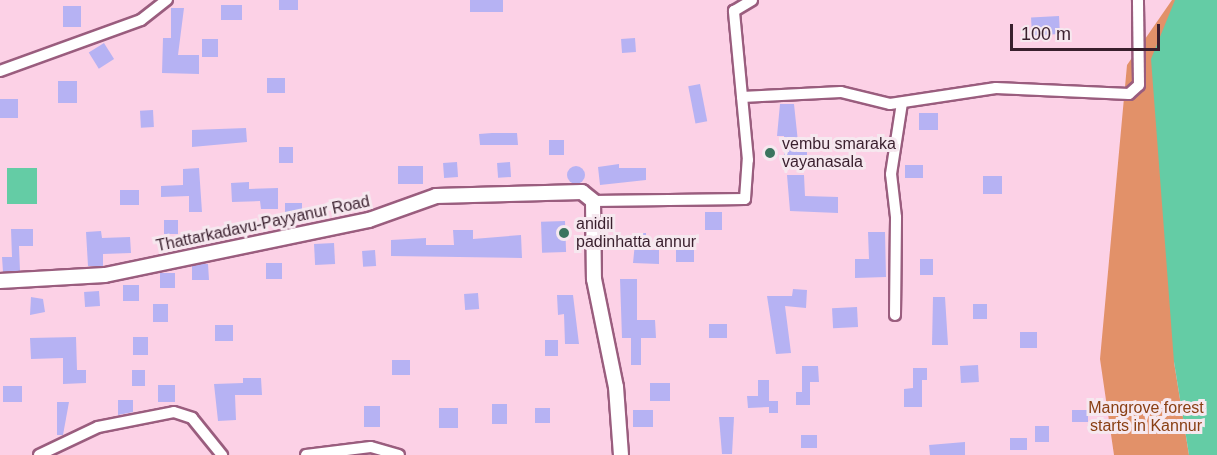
<!DOCTYPE html>
<style>
body{margin:0}
#map{position:relative;width:1217px;height:455px;overflow:hidden;background:#fcd1e6;font-family:Arial,sans-serif}
div>[style]{position:absolute}
.forest>*{inset:0;background:#e29169}
.water>*{inset:0;background:#64cca5;transform-origin:0 0}
.building>*{inset:0;background:#b6b2f3;transform-origin:0 0}
.round{border-radius:50%}
.roads{filter:drop-shadow(2px 0 #9a5d7e) drop-shadow(-2px 0 #9a5d7e) drop-shadow(0 2px #9a5d7e) drop-shadow(0 -2px #9a5d7e)}
.street>*{height:10px;margin:-5px;padding:0 5px;transform-origin:5px;border-radius:5px;background:#fff}
.secondary>*{height:14px;margin:-7px;padding:0 7px;transform-origin:7px;border-radius:7px;background:#fff}
.dots>*{width:16px;height:16px;translate:-50% -50%;box-sizing:border-box;border:3px solid #f6e8ef;border-radius:50%}
span{translate:-50% -50%;white-space:nowrap;text-align:center;line-height:1.15;-webkit-text-stroke:6px #f6e8ef;paint-order:stroke}
.poi-label{font-size:16px;color:#391f2d}
.left{translate:0 -50%;text-align:left}
.street-label{font-size:16px;color:#391f2d}
.park-label{font-size:16px;color:#893f13}
.scale{position:absolute;left:1010px;top:24px;width:150px;height:27px;box-sizing:border-box;border:3px solid #391f2d;border-top:0;padding-left:8px;font-size:18px;line-height:21px;white-space:nowrap;color:#391f2d;-webkit-text-stroke:4px #f6e8ef;paint-order:stroke}
</style>
<div id="map">
<div class="forest">
<div style="clip-path:polygon(1172px 0,1217px 0,1174px 362px,1189px 455px,1114px 455px,1100px 359px,1127px 65px)"></div>
</div>
<div class="water">
<div style="clip-path:polygon(1175px 0,1217px 0,1217px 455px,1189px 455px,1174px 362px,1151px 59px)"></div>
<div style="left:7px;top:168px;width:30px;height:36px"></div>
</div>
<div class="building">
<div style="left:279px;top:0;width:19px;height:10px"></div>
<div style="left:470px;top:0;width:33px;height:12px"></div>
<div style="left:221px;top:5px;width:21px;height:15px"></div>
<div style="left:63px;top:6px;width:18px;height:21px"></div>
<div style="clip-path:polygon(171px 8px,184px 8px,178px 55px,199px 55px,199px 74px,162px 73px,163px 38px,171px 38px)"></div>
<div style="left:1059px;top:16px;width:18px;height:28px;rotate:87deg"></div>
<div style="left:635px;top:38px;width:14px;height:14px;rotate:86deg"></div>
<div style="left:202px;top:39px;width:16px;height:18px"></div>
<div style="left:104px;top:43px;width:19px;height:18px;rotate:58deg"></div>
<div style="left:267px;top:78px;width:18px;height:15px"></div>
<div style="left:77px;top:81px;width:22px;height:19px;rotate:90deg"></div>
<div style="left:700px;top:84px;width:38px;height:12px;rotate:79deg"></div>
<div style="left:0;top:99px;width:18px;height:19px"></div>
<div style="clip-path:polygon(780px 104px,794px 104px,798px 142px,807px 142px,807px 156px,784px 156px,784px 136px,777px 136px)"></div>
<div style="left:153px;top:110px;width:17px;height:13px;rotate:87deg"></div>
<div style="left:919px;top:113px;width:19px;height:17px"></div>
<div style="clip-path:polygon(246px 128px,247px 142px,192px 147px,192px 130px)"></div>
<div style="clip-path:polygon(492px 133px,517px 133px,518px 145px,480px 145px,479px 134px)"></div>
<div style="left:549px;top:140px;width:15px;height:15px"></div>
<div style="left:279px;top:147px;width:14px;height:16px"></div>
<div style="left:457px;top:162px;width:15px;height:14px;rotate:86deg"></div>
<div style="left:510px;top:162px;width:15px;height:13px;rotate:86deg"></div>
<div style="clip-path:polygon(619px 164px,619px 168px,646px 168px,646px 180px,600px 185px,598px 167px)"></div>
<div style="left:905px;top:165px;width:18px;height:13px"></div>
<div style="left:398px;top:166px;width:25px;height:18px"></div>
<div class="round" style="left:567px;top:166px;width:18px;height:18px"></div>
<div style="clip-path:polygon(199px 168px,202px 212px,189px 212px,189px 196px,161px 197px,161px 186px,183px 185px,183px 169px)"></div>
<div style="clip-path:polygon(787px 175px,804px 175px,805px 196px,838px 197px,838px 213px,790px 211px)"></div>
<div style="left:983px;top:176px;width:19px;height:18px"></div>
<div style="clip-path:polygon(249px 182px,249px 189px,278px 188px,278px 209px,261px 209px,260px 201px,232px 202px,231px 183px)"></div>
<div style="left:139px;top:190px;width:15px;height:19px;rotate:90deg"></div>
<div style="left:302px;top:203px;width:19px;height:17px;rotate:90deg"></div>
<div style="left:705px;top:212px;width:17px;height:18px"></div>
<div style="left:178px;top:220px;width:14px;height:14px;rotate:90deg"></div>
<div style="left:565px;top:221px;width:31px;height:24px;rotate:88deg"></div>
<div style="clip-path:polygon(11px 229px,33px 229px,33px 246px,19px 246px,20px 271px,3px 272px,2px 257px,12px 257px)"></div>
<div style="clip-path:polygon(453px 230px,473px 230px,473px 239px,521px 235px,522px 258px,391px 256px,391px 240px,426px 238px,426px 245px,454px 245px)"></div>
<div style="clip-path:polygon(101px 231px,102px 238px,130px 237px,131px 253px,103px 254px,103px 266px,88px 266px,86px 232px)"></div>
<div style="clip-path:polygon(868px 232px,885px 232px,886px 277px,855px 278px,855px 259px,869px 259px)"></div>
<div style="clip-path:polygon(636px 233px,646px 233px,646px 250px,659px 250px,659px 264px,633px 263px)"></div>
<div style="left:334px;top:243px;width:21px;height:20px;rotate:87deg"></div>
<div style="left:676px;top:246px;width:18px;height:16px"></div>
<div style="left:375px;top:250px;width:16px;height:13px;rotate:86deg"></div>
<div style="left:920px;top:259px;width:13px;height:16px"></div>
<div style="left:266px;top:263px;width:16px;height:16px"></div>
<div style="clip-path:polygon(202px 264px,208px 264px,209px 280px,192px 280px,192px 266px)"></div>
<div style="left:175px;top:273px;width:15px;height:15px;rotate:90deg"></div>
<div style="clip-path:polygon(620px 279px,637px 279px,637px 320px,655px 320px,656px 338px,641px 338px,641px 365px,631px 365px,631px 338px,622px 338px)"></div>
<div style="left:123px;top:285px;width:16px;height:16px"></div>
<div style="clip-path:polygon(793px 289px,807px 290px,806px 308px,785px 306px,791px 353px,776px 354px,767px 296px,792px 296px)"></div>
<div style="left:99px;top:291px;width:15px;height:15px;rotate:86deg"></div>
<div style="left:478px;top:293px;width:16px;height:14px;rotate:86deg"></div>
<div style="clip-path:polygon(557px 295px,573px 295px,579px 344px,565px 344px,564px 314px,558px 315px)"></div>
<div style="clip-path:polygon(31px 297px,43px 299px,45px 312px,30px 315px)"></div>
<div style="clip-path:polygon(933px 297px,945px 297px,948px 345px,932px 345px)"></div>
<div style="left:153px;top:304px;width:15px;height:18px"></div>
<div style="left:973px;top:304px;width:14px;height:15px"></div>
<div style="left:857px;top:307px;width:20px;height:25px;rotate:87deg"></div>
<div style="left:709px;top:324px;width:18px;height:14px"></div>
<div style="left:233px;top:325px;width:16px;height:18px;rotate:90deg"></div>
<div style="left:1020px;top:332px;width:17px;height:16px"></div>
<div style="clip-path:polygon(76px 337px,77px 370px,86px 370px,86px 383px,63px 384px,63px 358px,31px 359px,30px 338px)"></div>
<div style="left:133px;top:337px;width:15px;height:18px"></div>
<div style="left:545px;top:340px;width:13px;height:16px"></div>
<div style="left:392px;top:360px;width:18px;height:15px"></div>
<div style="left:978px;top:365px;width:17px;height:18px;rotate:87deg"></div>
<div style="clip-path:polygon(802px 366px,818px 366px,819px 382px,810px 382px,810px 405px,796px 405px,796px 392px,802px 392px)"></div>
<div style="clip-path:polygon(913px 368px,927px 368px,927px 380px,922px 380px,922px 407px,904px 407px,904px 389px,913px 388px)"></div>
<div style="left:145px;top:370px;width:16px;height:13px;rotate:90deg"></div>
<div style="clip-path:polygon(243px 378px,261px 378px,262px 395px,235px 395px,236px 420px,218px 421px,214px 384px,243px 383px)"></div>
<div style="clip-path:polygon(758px 380px,769px 380px,769px 401px,778px 401px,778px 413px,769px 413px,769px 407px,748px 408px,747px 396px,758px 396px)"></div>
<div style="left:650px;top:383px;width:20px;height:18px"></div>
<div style="left:158px;top:385px;width:17px;height:17px"></div>
<div style="left:3px;top:386px;width:19px;height:16px"></div>
<div style="clip-path:polygon(118px 400px,133px 400px,133px 412px,118px 415px)"></div>
<div style="clip-path:polygon(57px 402px,69px 402px,63px 435px,57px 435px)"></div>
<div style="left:492px;top:404px;width:15px;height:20px"></div>
<div style="left:364px;top:406px;width:16px;height:21px"></div>
<div style="left:439px;top:408px;width:19px;height:20px"></div>
<div style="left:535px;top:408px;width:15px;height:15px"></div>
<div style="left:633px;top:410px;width:20px;height:17px"></div>
<div style="left:1088px;top:410px;width:12px;height:16px;rotate:90deg"></div>
<div style="clip-path:polygon(719px 417px,734px 417px,732px 454px,722px 454px)"></div>
<div style="left:1035px;top:426px;width:14px;height:16px"></div>
<div style="left:801px;top:435px;width:16px;height:13px"></div>
<div style="left:1010px;top:438px;width:17px;height:12px"></div>
<div style="clip-path:polygon(965px 442px,965px 455px,930px 455px,929px 445px)"></div>
</div>
<div class="roads">
<div class="street">
<div style="left:0;top:71px;width:150px;rotate:-19.9deg"></div>
<div style="left:141px;top:20px;width:33px;rotate:-38deg"></div>
<div style="left:742px;top:97px;width:99px;rotate:-2.9deg"></div>
<div style="left:841px;top:92px;width:50px;rotate:13.8deg"></div>
<div style="left:890px;top:104px;width:107px;rotate:-8.6deg"></div>
<div style="left:996px;top:88px;width:133px;rotate:2.6deg"></div>
<div style="left:1129px;top:94px;width:13px;rotate:-42deg"></div>
<div style="left:1139px;top:85px;width:85px;rotate:-90.7deg"></div>
<div style="left:593px;top:201px;width:152px;rotate:-0.8deg"></div>
<div style="left:745px;top:199px;width:39px;rotate:-86deg"></div>
<div style="left:748px;top:160px;width:150px;rotate:-95.4deg"></div>
<div style="left:734px;top:11px;width:21px;rotate:-31deg"></div>
<div style="left:895px;top:315px;width:98px;rotate:-89.4deg"></div>
<div style="left:896px;top:217px;width:43px;rotate:-96.6deg"></div>
<div style="left:891px;top:174px;width:72px;rotate:-81.2deg"></div>
<div style="left:39px;top:455px;width:65px;rotate:-25.4deg"></div>
<div style="left:98px;top:427px;width:77px;rotate:-11.2deg"></div>
<div style="left:174px;top:412px;width:19px;rotate:18deg"></div>
<div style="left:192px;top:418px;width:48px;rotate:51deg"></div>
<div style="left:306px;top:455px;width:65px;rotate:-7deg"></div>
<div style="left:371px;top:447px;width:29px;rotate:16deg"></div>
</div>
<div class="secondary">
<div style="left:0;top:281px;width:105px;rotate:-3.3deg"></div>
<div style="left:105px;top:275px;width:270px;rotate:-11.8deg"></div>
<div style="left:369px;top:220px;width:71px;rotate:-19.7deg"></div>
<div style="left:436px;top:196px;width:146px;rotate:-1.6deg"></div>
<div style="left:582px;top:192px;width:14px;rotate:39deg"></div>
<div style="left:593px;top:201px;width:78px;rotate:89.3deg"></div>
<div style="left:594px;top:279px;width:110px;rotate:78.5deg"></div>
<div style="left:616px;top:387px;width:68px;rotate:85.8deg"></div>
</div>
</div>
<div class="dots">
<div style="left:770px;top:153px;background:#3a755e"></div>
<div style="left:564px;top:233px;background:#3a755e"></div>
</div>
<div class="poi-label">
<span class="left" style="left:782px;top:153px">vembu smaraka<br>vayanasala</span>
<span class="left" style="left:576px;top:233px">anidil<br>padinhatta annur</span>
</div>
<div class="street-label">
<span style="left:263px;top:224px;rotate:-12deg">Thattarkadavu-Payyanur Road</span>
</div>
<div class="park-label">
<span style="left:1146px;top:417px">Mangrove forest<br>starts in Kannur</span>
</div>
<div class="scale">100 m</div>
</div>
